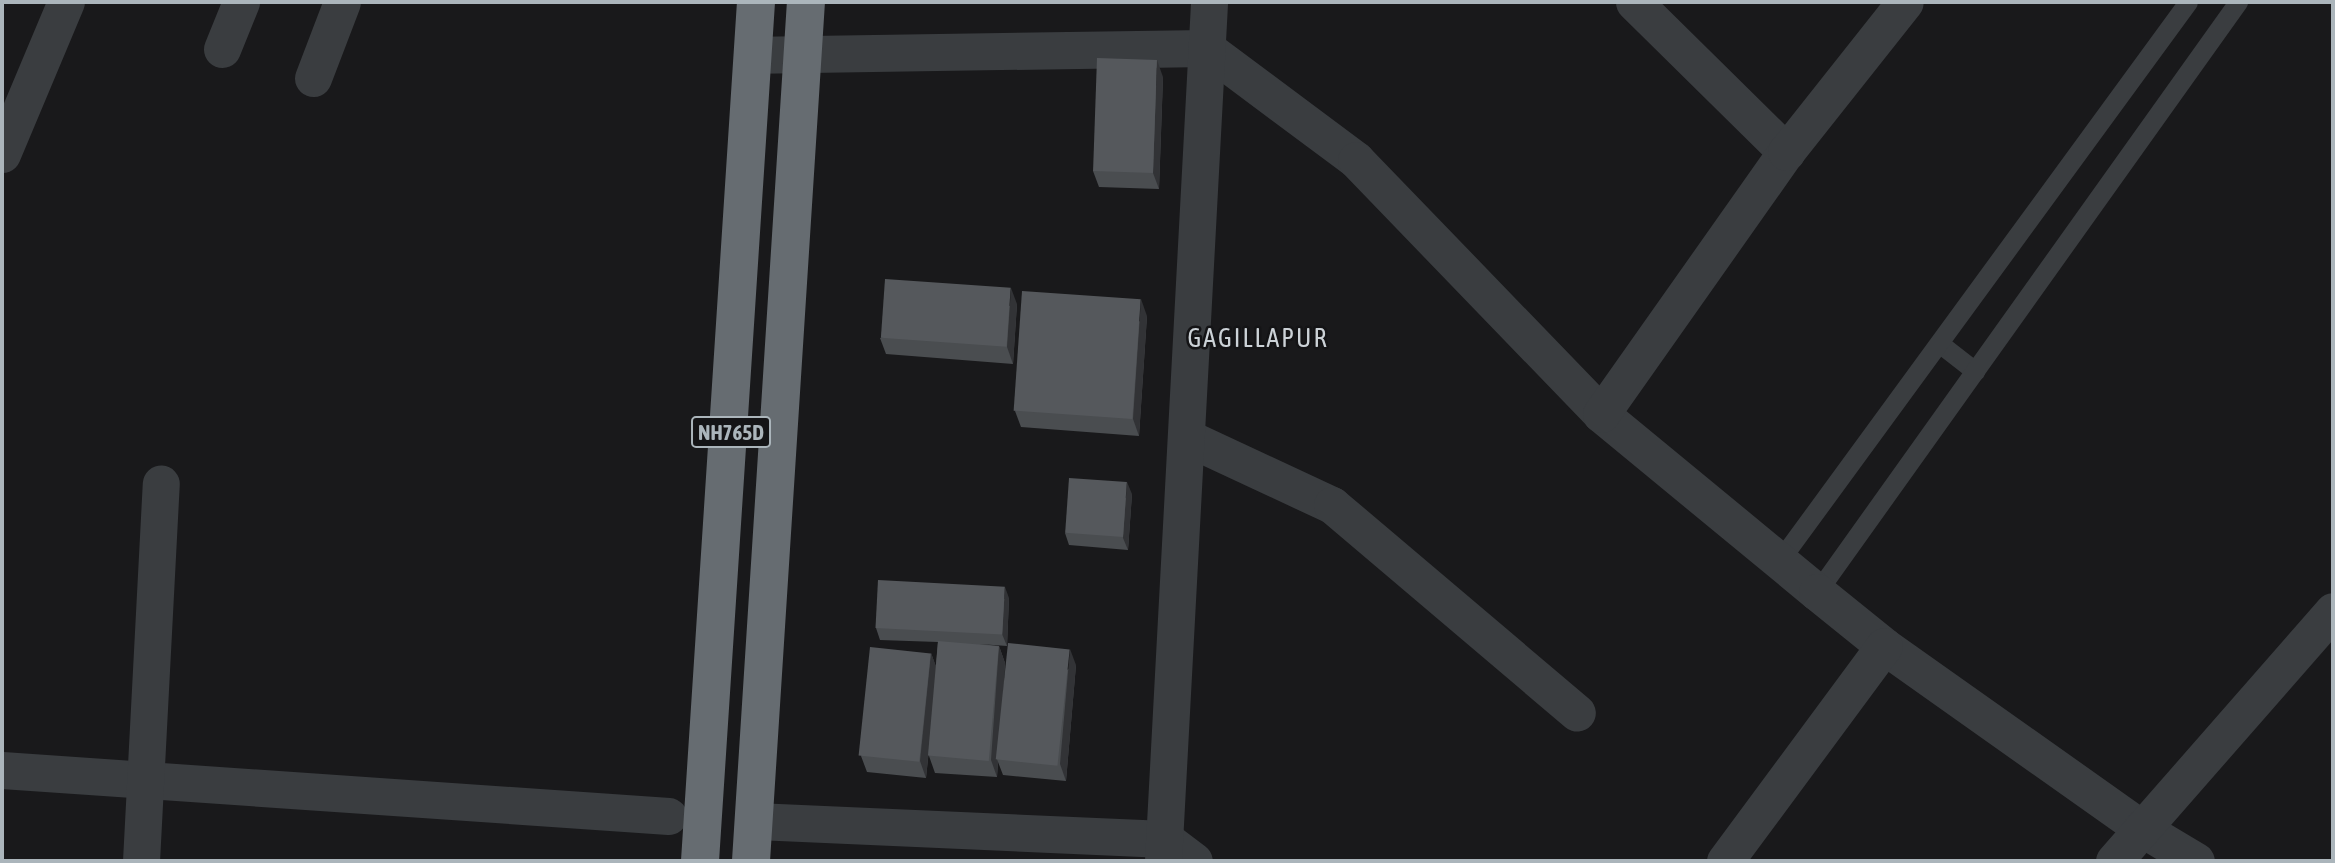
<!DOCTYPE html>
<style>
body{margin:0}
#map{position:relative;width:2335px;height:863px;overflow:hidden;background:#19191b;font-family:"Asap Condensed",sans-serif}
div>[style]{position:absolute}
.lane>*{height:19px;margin:-9.5px;padding:0 9.5px;transform-origin:9.5px;border-radius:9.5px;background:#3a3d40}
.street>*{height:37px;margin:-18.5px;padding:0 18.5px;transform-origin:18.5px;border-radius:18.5px;background:#3a3d40}
.highway>*{height:38px;margin:-19px;padding:0 19px;transform-origin:19px;border-radius:19px;background:#666c71}
.wall>*{inset:0;background:#4a4d50}
.shaded-wall>*{inset:0;background:#323336}
.building>*{inset:0;background:#55585c;transform-origin:0 0}
span{translate:-50% -50%;white-space:nowrap;text-align:center;line-height:1.15;-webkit-text-stroke:5px #141416;paint-order:stroke}
.shield-label span{padding:2px 5px;background:#141416;border:2px solid;border-radius:5px;-webkit-text-stroke-width:0}
.shield-label{font-size:21px;color:#abb5bb;font-weight:700}
.quarter-label{font-size:26px;color:#ccd2d7;letter-spacing:2px}
.frame{position:absolute;inset:0;border:4px solid #abb5bb;pointer-events:none}
</style>
<div id="map">
<div class="lane">
<div style="left:1939px;top:343px;width:46px;rotate:37.9deg"></div>
<div style="left:1780px;top:560px;width:691px;rotate:-53.83deg"></div>
<div style="left:1817px;top:592px;width:725px;rotate:-54.49deg"></div>
</div>
<div class="street">
<div style="left:1634px;top:2px;width:214px;rotate:44.6deg"></div>
<div style="left:222px;top:49px;width:51px;rotate:-68deg"></div>
<div style="left:753px;top:55px;width:453px;rotate:-0.9deg"></div>
<div style="left:1206px;top:48px;width:187px;rotate:36.7deg"></div>
<div style="left:1356px;top:160px;width:353px;rotate:46deg"></div>
<div style="left:1601px;top:414px;width:280px;rotate:39.5deg"></div>
<div style="left:1817px;top:592px;width:86px;rotate:38.9deg"></div>
<div style="left:1884px;top:646px;width:315px;rotate:35.3deg"></div>
<div style="left:2141px;top:828px;width:64px;rotate:31deg"></div>
<div style="left:313px;top:78px;width:81px;rotate:-69.1deg"></div>
<div style="left:2px;top:154px;width:165px;rotate:-67.2deg"></div>
<div style="left:1601px;top:414px;width:321px;rotate:-54.8deg"></div>
<div style="left:1786px;top:152px;width:191px;rotate:-51.6deg"></div>
<div style="left:1186px;top:437px;width:161px;rotate:25deg"></div>
<div style="left:1332px;top:505px;width:321px;rotate:40.3deg"></div>
<div style="left:2px;top:770px;width:668px;rotate:3.95deg"></div>
<div style="left:754px;top:821px;width:411px;rotate:2.5deg"></div>
<div style="left:1165px;top:839px;width:36px;rotate:37deg"></div>
<div style="left:141px;top:861px;width:378px;rotate:-87deg"></div>
<div style="left:1163px;top:861px;width:860px;rotate:-86.93deg"></div>
<div style="left:1725px;top:861px;width:267px;rotate:-53.5deg"></div>
<div style="left:2114px;top:861px;width:332px;rotate:-48.8deg"></div>
</div>
<div class="highway">
<div style="left:700px;top:861px;width:861px;rotate:-86.27deg"></div>
<div style="left:751px;top:861px;width:861px;rotate:-86.34deg"></div>
</div>
<div class="wall">
<div style="clip-path:polygon(1163px 77px,1159px 189px,1099px 187px,1093px 171px)"></div>
<div style="clip-path:polygon(1017px 304px,1013px 364px,886px 354px,880px 338px)"></div>
<div style="clip-path:polygon(1147px 316px,1139px 436px,1021px 427px,1015px 411px)"></div>
<div style="clip-path:polygon(1132px 494px,1128px 550px,1069px 545px,1065px 533px)"></div>
<div style="clip-path:polygon(1009px 598px,1007px 646px,979px 644px,999px 646px,1005px 663px,1002px 705px,1076px 665px,1066px 781px,1003px 775px,998px 762px,997px 777px,935px 773px,929px 756px,933px 712px,926px 778px,867px 772px,861px 756px,931px 653px,936px 667px,938px 642px,880px 640px,876px 628px)"></div>
</div>
<div class="shaded-wall">
<div style="clip-path:polygon(1157px 60px,1163px 77px,1159px 189px,1153px 173px)"></div>
<div style="clip-path:polygon(1011px 288px,1017px 304px,1013px 364px,1007px 347px)"></div>
<div style="clip-path:polygon(1141px 299px,1147px 316px,1139px 436px,1133px 419px)"></div>
<div style="clip-path:polygon(1127px 482px,1132px 494px,1128px 550px,1123px 538px)"></div>
<div style="clip-path:polygon(1005px 587px,1009px 598px,1007px 646px,1002px 634px)"></div>
<div style="clip-path:polygon(999px 646px,1005px 663px,999px 759px,997px 759px,998px 762px,997px 777px,991px 760px)"></div>
<div style="clip-path:polygon(1070px 649px,1076px 665px,1066px 781px,1060px 764px)"></div>
<div style="clip-path:polygon(931px 653px,937px 669px,926px 778px,920px 761px)"></div>
</div>
<div class="building">
<div style="left:1097px;top:58px;width:60px;height:113px;rotate:2deg"></div>
<div style="left:885px;top:279px;width:126px;height:59px;rotate:4deg"></div>
<div style="left:1022px;top:291px;width:119px;height:120px;rotate:4deg"></div>
<div style="left:1069px;top:478px;width:58px;height:55px;rotate:4deg"></div>
<div style="left:878px;top:580px;width:127px;height:48px;rotate:3deg"></div>
<div style="left:938px;top:641px;width:61px;height:115px;rotate:5deg"></div>
<div style="left:1008px;top:643px;width:62px;height:117px;rotate:6deg"></div>
<div style="left:870px;top:647px;width:61px;height:109px;rotate:6deg"></div>
</div>
<div class="shield-label">
<span style="left:731px;top:432px">NH765D</span>
</div>
<div class="quarter-label">
<span style="left:1258px;top:339px">GAGILLAPUR</span>
</div>
<div class="frame"></div>
</div>
